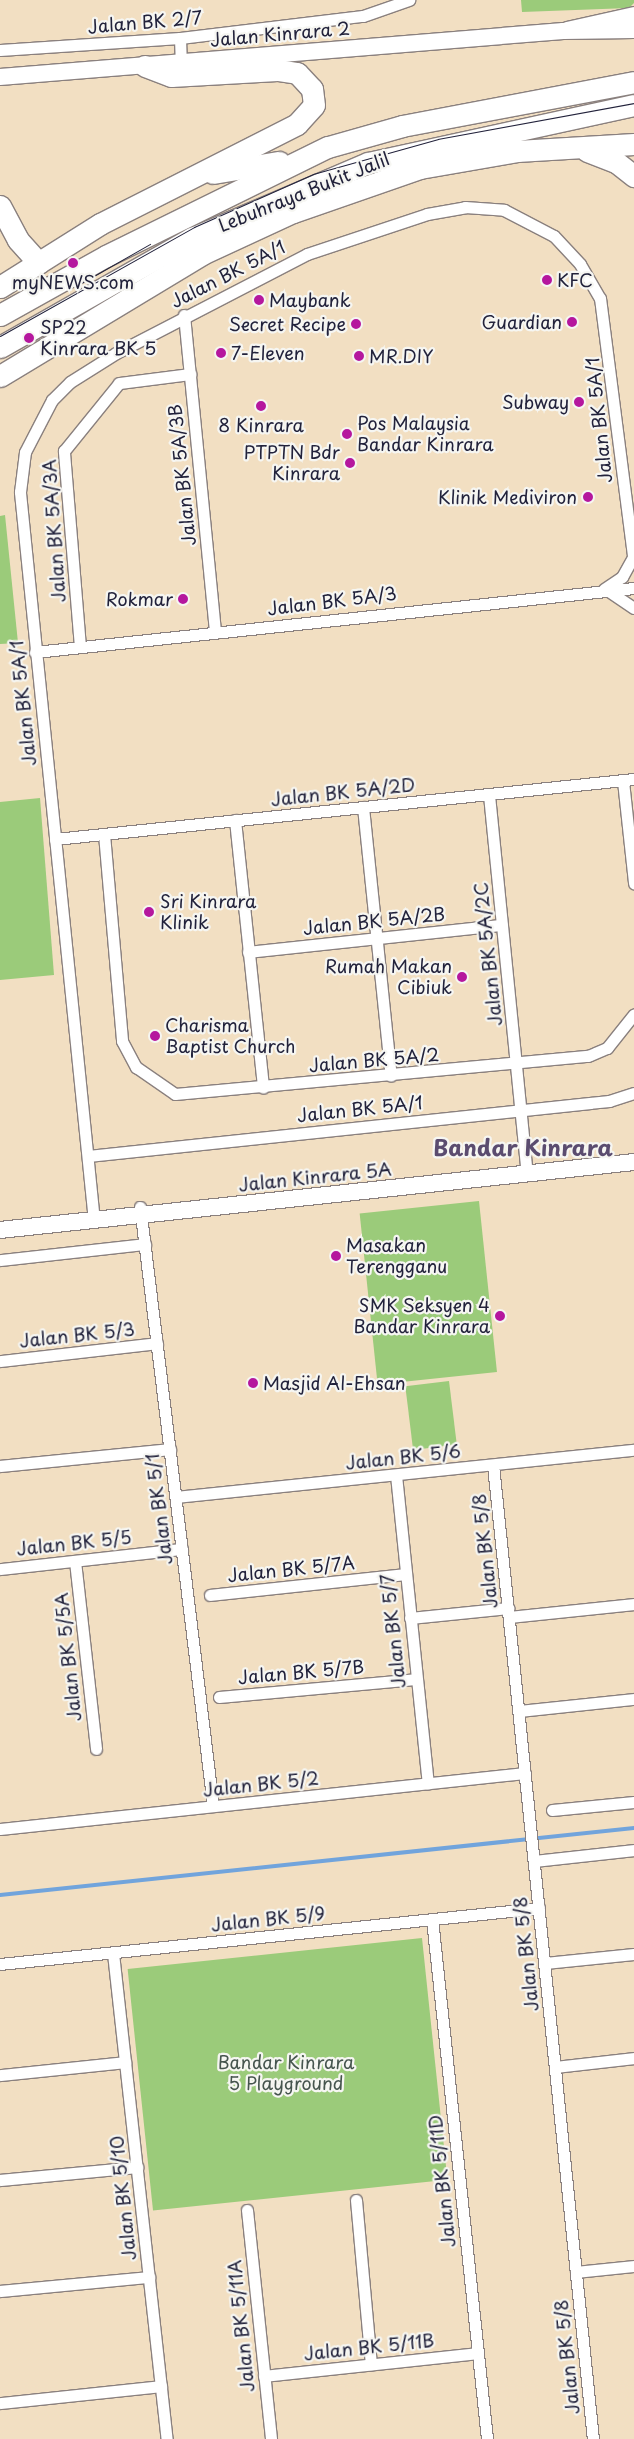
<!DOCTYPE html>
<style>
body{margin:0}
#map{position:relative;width:634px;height:2439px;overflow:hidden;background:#f2dfc2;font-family:"Playpen Sans",sans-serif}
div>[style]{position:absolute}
.green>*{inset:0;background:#9bcb7a;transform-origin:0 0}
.stream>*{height:4px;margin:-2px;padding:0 2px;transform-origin:2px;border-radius:2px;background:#71a4dc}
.roads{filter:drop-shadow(1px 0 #8a807e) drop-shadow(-1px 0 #8a807e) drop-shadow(0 1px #8a807e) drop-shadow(0 -1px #8a807e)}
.street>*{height:11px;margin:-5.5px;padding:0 5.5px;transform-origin:5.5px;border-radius:5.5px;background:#fff}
.secondary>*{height:16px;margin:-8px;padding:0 8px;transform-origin:8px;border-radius:8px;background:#fff}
.highway>*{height:21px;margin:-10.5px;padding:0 10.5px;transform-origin:10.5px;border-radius:10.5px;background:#fff}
.tram>*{height:1px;margin:-0.5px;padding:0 0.5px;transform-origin:0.5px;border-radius:0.5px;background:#22223b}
.dots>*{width:14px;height:14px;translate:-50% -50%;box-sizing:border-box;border:2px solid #f6f6f2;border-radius:50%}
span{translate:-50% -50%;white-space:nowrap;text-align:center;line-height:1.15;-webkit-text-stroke:4.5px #f6f6f2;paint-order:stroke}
.street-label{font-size:18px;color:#22223b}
.poi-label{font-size:18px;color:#22223b}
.left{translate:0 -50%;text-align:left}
.right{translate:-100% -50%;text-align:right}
.park-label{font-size:18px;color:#46554e}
.district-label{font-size:22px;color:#5b4c6f;font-weight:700}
</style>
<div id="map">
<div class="green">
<div style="clip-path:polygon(521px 0,634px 0,634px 3px,629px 8px,522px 12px)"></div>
<div style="clip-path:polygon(5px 515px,18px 643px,0 644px,0 516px)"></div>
<div style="clip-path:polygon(40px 798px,54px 975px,0 980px,0 802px)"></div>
<div style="left:479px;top:1201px;width:172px;height:120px;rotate:84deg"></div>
<div style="left:449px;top:1381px;width:64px;height:44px;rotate:83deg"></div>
<div style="left:422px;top:1938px;width:243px;height:296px;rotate:84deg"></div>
</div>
<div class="stream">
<div style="left:0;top:1895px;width:638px;rotate:-6.03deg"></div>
</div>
<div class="roads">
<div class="street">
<div style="left:180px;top:38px;width:25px;rotate:88deg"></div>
<div style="left:0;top:50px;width:180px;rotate:-3.8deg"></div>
<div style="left:180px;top:38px;width:184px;rotate:-6.9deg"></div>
<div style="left:363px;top:16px;width:49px;rotate:-19.2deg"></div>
<div style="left:184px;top:315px;width:319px;rotate:84.4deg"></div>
<div style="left:604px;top:589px;width:22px;rotate:-34deg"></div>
<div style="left:622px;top:577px;width:21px;rotate:-61deg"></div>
<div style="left:607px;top:590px;width:32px;rotate:34deg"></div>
<div style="left:80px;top:647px;width:197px;rotate:-94.7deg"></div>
<div style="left:64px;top:451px;width:87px;rotate:-51deg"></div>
<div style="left:119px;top:383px;width:72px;rotate:-7.2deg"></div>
<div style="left:35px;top:652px;width:602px;rotate:-6.1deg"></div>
<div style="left:623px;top:781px;width:103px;rotate:83.8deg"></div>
<div style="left:489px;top:795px;width:380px;rotate:84.3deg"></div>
<div style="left:363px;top:807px;width:270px;rotate:84.1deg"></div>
<div style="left:235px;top:820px;width:269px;rotate:84deg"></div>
<div style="left:104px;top:834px;width:208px;rotate:85deg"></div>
<div style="left:122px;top:1041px;width:30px;rotate:62deg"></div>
<div style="left:136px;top:1067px;width:47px;rotate:34.7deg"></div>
<div style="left:175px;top:1094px;width:415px;rotate:-5.3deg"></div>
<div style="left:588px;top:1056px;width:21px;rotate:-23deg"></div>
<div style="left:607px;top:1048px;width:43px;rotate:-51.5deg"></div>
<div style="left:55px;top:839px;width:582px;rotate:-5.92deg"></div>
<div style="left:248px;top:952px;width:255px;rotate:-6.1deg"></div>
<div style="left:88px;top:1156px;width:524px;rotate:-6.03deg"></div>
<div style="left:609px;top:1101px;width:26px;rotate:-18deg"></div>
<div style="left:140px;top:1207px;width:603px;rotate:83.05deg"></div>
<div style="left:94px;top:1221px;width:733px;rotate:-95.8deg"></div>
<div style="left:20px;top:492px;width:40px;rotate:-82.9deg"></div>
<div style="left:25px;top:452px;width:59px;rotate:-62.6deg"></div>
<div style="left:52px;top:400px;width:25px;rotate:-45deg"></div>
<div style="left:70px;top:382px;width:54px;rotate:-32.2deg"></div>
<div style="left:116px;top:353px;width:215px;rotate:-27.4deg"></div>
<div style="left:307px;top:254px;width:126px;rotate:-18.4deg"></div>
<div style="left:427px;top:214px;width:39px;rotate:-10deg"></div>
<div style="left:465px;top:207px;width:39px;rotate:4deg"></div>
<div style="left:504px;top:210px;width:56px;rotate:27.5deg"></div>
<div style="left:554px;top:236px;width:38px;rotate:47deg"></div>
<div style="left:580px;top:264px;width:39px;rotate:60deg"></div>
<div style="left:600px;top:298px;width:266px;rotate:82.7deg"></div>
<div style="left:0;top:1260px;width:146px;rotate:-6.3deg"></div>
<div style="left:0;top:1361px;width:158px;rotate:-6.5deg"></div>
<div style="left:493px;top:1465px;width:979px;rotate:84.14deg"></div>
<div style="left:0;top:1466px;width:171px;rotate:-5.7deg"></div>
<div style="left:396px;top:1475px;width:310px;rotate:84.1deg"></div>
<div style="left:176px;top:1497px;width:460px;rotate:-5.9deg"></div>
<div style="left:75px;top:1561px;width:189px;rotate:83.6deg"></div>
<div style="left:0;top:1569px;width:183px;rotate:-6.3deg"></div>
<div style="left:210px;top:1595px;width:196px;rotate:-6.1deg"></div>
<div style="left:509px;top:1617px;width:126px;rotate:-5.9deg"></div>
<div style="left:410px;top:1618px;width:99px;rotate:-5.8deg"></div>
<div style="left:219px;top:1697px;width:197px;rotate:-5.2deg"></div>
<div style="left:519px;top:1711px;width:116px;rotate:-6deg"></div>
<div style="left:552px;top:1810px;width:82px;rotate:-5.6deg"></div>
<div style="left:0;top:1829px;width:528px;rotate:-6.09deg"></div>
<div style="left:534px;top:1861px;width:101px;rotate:-6.3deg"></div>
<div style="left:432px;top:1919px;width:523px;rotate:83.96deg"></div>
<div style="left:113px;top:1953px;width:489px;rotate:83.7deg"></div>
<div style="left:545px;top:1963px;width:89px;rotate:-5.8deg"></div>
<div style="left:0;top:1964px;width:542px;rotate:-5.93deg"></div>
<div style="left:555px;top:2067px;width:80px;rotate:-6.5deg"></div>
<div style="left:0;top:2075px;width:126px;rotate:-5.9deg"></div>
<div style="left:0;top:2180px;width:138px;rotate:-5.4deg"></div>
<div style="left:356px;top:2200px;width:165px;rotate:84.8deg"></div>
<div style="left:247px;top:2210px;width:230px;rotate:84deg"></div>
<div style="left:576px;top:2272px;width:58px;rotate:-5.9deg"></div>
<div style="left:0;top:2291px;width:150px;rotate:-5.4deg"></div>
<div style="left:264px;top:2376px;width:215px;rotate:-6.1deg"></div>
<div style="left:0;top:2403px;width:162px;rotate:-6deg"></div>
</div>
<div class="secondary">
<div style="left:567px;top:30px;width:69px;rotate:-12.6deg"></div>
<div style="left:0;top:77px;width:565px;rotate:-4.67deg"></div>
<div style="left:563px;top:31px;width:71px;rotate:-0.8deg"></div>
<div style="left:0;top:1230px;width:638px;rotate:-6.12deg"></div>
</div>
<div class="highway">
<div style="left:587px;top:151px;width:31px;rotate:21deg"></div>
<div style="left:616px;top:162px;width:23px;rotate:38deg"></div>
<div style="left:213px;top:173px;width:67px;rotate:-9.5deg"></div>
<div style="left:0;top:206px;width:38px;rotate:62deg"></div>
<div style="left:18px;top:240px;width:31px;rotate:48deg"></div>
<div style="left:0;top:287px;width:118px;rotate:-32.2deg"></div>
<div style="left:100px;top:224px;width:221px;rotate:-26.9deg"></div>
<div style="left:297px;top:124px;width:25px;rotate:-48deg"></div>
<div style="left:314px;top:105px;width:16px;rotate:-97deg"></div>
<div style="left:312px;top:89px;width:22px;rotate:-133deg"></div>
<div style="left:297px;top:73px;width:20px;rotate:-171deg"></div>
<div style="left:277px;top:70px;width:106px;rotate:176.8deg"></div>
<div style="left:171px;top:76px;width:28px;rotate:-159deg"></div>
<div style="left:0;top:315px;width:121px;rotate:-29.1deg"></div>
<div style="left:106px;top:256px;width:247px;rotate:-26.2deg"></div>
<div style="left:328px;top:147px;width:77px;rotate:-15.8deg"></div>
<div style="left:402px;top:126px;width:236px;rotate:-10.7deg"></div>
<div style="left:0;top:347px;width:221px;rotate:-29.6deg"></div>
<div style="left:192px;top:238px;width:191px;rotate:-23.1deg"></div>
<div style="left:368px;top:163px;width:272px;rotate:-12.3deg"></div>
<div style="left:0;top:376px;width:236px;rotate:-31.1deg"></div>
<div style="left:202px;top:254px;width:100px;rotate:-24.8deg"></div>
<div style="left:293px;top:212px;width:134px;rotate:-19.1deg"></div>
<div style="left:420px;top:168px;width:98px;rotate:-9.9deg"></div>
<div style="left:517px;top:151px;width:117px;rotate:-3.4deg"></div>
</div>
</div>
<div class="tram">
<div style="left:78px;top:285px;width:83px;rotate:-29.7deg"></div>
<div style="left:0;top:336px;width:223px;rotate:-29.3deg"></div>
<div style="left:194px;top:227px;width:130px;rotate:-24deg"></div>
<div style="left:313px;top:174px;width:130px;rotate:-15.6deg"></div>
<div style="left:438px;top:139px;width:199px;rotate:-10.4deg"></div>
</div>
<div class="dots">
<div style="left:73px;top:263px;background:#b5179e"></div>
<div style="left:547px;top:280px;background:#b5179e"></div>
<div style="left:259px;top:300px;background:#b5179e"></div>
<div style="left:572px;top:322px;background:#b5179e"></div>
<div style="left:356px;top:324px;background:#b5179e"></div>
<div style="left:29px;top:338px;background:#b5179e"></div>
<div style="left:221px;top:353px;background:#b5179e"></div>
<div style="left:359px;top:356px;background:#b5179e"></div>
<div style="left:579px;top:402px;background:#b5179e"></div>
<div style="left:261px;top:406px;background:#b5179e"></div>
<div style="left:347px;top:434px;background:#b5179e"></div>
<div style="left:350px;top:463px;background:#b5179e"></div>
<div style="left:588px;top:497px;background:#b5179e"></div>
<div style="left:183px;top:599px;background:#b5179e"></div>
<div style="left:149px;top:912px;background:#b5179e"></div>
<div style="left:462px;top:977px;background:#b5179e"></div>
<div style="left:155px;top:1036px;background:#b5179e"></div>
<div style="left:336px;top:1256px;background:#b5179e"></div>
<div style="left:500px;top:1316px;background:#b5179e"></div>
<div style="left:253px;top:1383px;background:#b5179e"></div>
</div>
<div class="street-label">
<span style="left:145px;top:22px;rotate:-5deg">Jalan BK 2/7</span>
<span style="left:280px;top:34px;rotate:-5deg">Jalan Kinrara 2</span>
<span style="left:304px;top:192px;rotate:-22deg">Lebuhraya Bukit Jalil</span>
<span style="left:228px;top:274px;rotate:-27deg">Jalan BK 5A/1</span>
<span style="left:599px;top:420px;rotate:-96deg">Jalan BK 5A/1</span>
<span style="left:182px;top:475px;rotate:-96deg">Jalan BK 5A/3B</span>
<span style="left:54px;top:531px;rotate:-94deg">Jalan BK 5A/3A</span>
<span style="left:332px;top:601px;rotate:-7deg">Jalan BK 5A/3</span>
<span style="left:23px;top:703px;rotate:-96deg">Jalan BK 5A/1</span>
<span style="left:343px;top:792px;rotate:-6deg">Jalan BK 5A/2D</span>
<span style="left:374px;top:921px;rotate:-6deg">Jalan BK 5A/2B</span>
<span style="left:488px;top:954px;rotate:-96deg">Jalan BK 5A/2C</span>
<span style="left:374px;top:1060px;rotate:-5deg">Jalan BK 5A/2</span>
<span style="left:360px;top:1109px;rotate:-6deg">Jalan BK 5A/1</span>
<span style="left:315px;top:1177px;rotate:-6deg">Jalan Kinrara 5A</span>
<span style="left:77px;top:1335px;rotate:-6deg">Jalan BK 5/3</span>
<span style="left:403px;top:1457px;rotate:-6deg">Jalan BK 5/6</span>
<span style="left:159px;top:1509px;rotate:-97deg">Jalan BK 5/1</span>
<span style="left:74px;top:1543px;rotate:-6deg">Jalan BK 5/5</span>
<span style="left:485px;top:1551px;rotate:-96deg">Jalan BK 5/8</span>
<span style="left:291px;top:1569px;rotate:-6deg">Jalan BK 5/7A</span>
<span style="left:393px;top:1631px;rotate:-96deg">Jalan BK 5/7</span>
<span style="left:68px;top:1657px;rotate:-96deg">Jalan BK 5/5A</span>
<span style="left:301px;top:1672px;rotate:-5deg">Jalan BK 5/7B</span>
<span style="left:261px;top:1784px;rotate:-6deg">Jalan BK 5/2</span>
<span style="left:268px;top:1919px;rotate:-6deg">Jalan BK 5/9</span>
<span style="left:526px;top:1954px;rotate:-96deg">Jalan BK 5/8</span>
<span style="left:442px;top:2181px;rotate:-96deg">Jalan BK 5/11D</span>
<span style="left:123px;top:2198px;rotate:-96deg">Jalan BK 5/10</span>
<span style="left:241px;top:2326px;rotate:-96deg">Jalan BK 5/11A</span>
<span style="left:369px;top:2347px;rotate:-6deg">Jalan BK 5/11B</span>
<span style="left:567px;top:2357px;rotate:-96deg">Jalan BK 5/8</span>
</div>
<div class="poi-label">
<span class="left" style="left:557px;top:280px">KFC</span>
<span style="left:73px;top:282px">myNEWS.com</span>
<span class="left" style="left:269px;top:300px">Maybank</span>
<span class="right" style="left:562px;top:322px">Guardian</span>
<span class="right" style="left:346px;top:324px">Secret Recipe</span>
<span class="left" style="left:40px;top:338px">SP22<br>Kinrara BK 5</span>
<span class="left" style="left:231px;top:353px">7-Eleven</span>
<span class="left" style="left:369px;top:356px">MR.DIY</span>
<span class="right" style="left:569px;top:402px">Subway</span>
<span class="left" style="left:357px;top:434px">Pos Malaysia<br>Bandar Kinrara</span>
<span style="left:261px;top:425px">8 Kinrara</span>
<span class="right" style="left:340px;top:463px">PTPTN Bdr<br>Kinrara</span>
<span class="right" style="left:577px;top:497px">Klinik Mediviron</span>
<span class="right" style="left:173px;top:599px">Rokmar</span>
<span class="left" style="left:160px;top:912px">Sri Kinrara<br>Klinik</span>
<span class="right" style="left:452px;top:977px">Rumah Makan<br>Cibiuk</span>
<span class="left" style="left:165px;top:1036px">Charisma<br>Baptist Church</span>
<span class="left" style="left:346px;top:1256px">Masakan<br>Terengganu</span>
<span class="right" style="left:490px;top:1316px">SMK Seksyen 4<br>Bandar Kinrara</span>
<span class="left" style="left:263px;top:1383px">Masjid Al-Ehsan</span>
</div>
<div class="park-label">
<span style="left:286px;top:2073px">Bandar Kinrara<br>5 Playground</span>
</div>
<div class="district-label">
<span style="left:523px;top:1147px">Bandar Kinrara</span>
</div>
</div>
